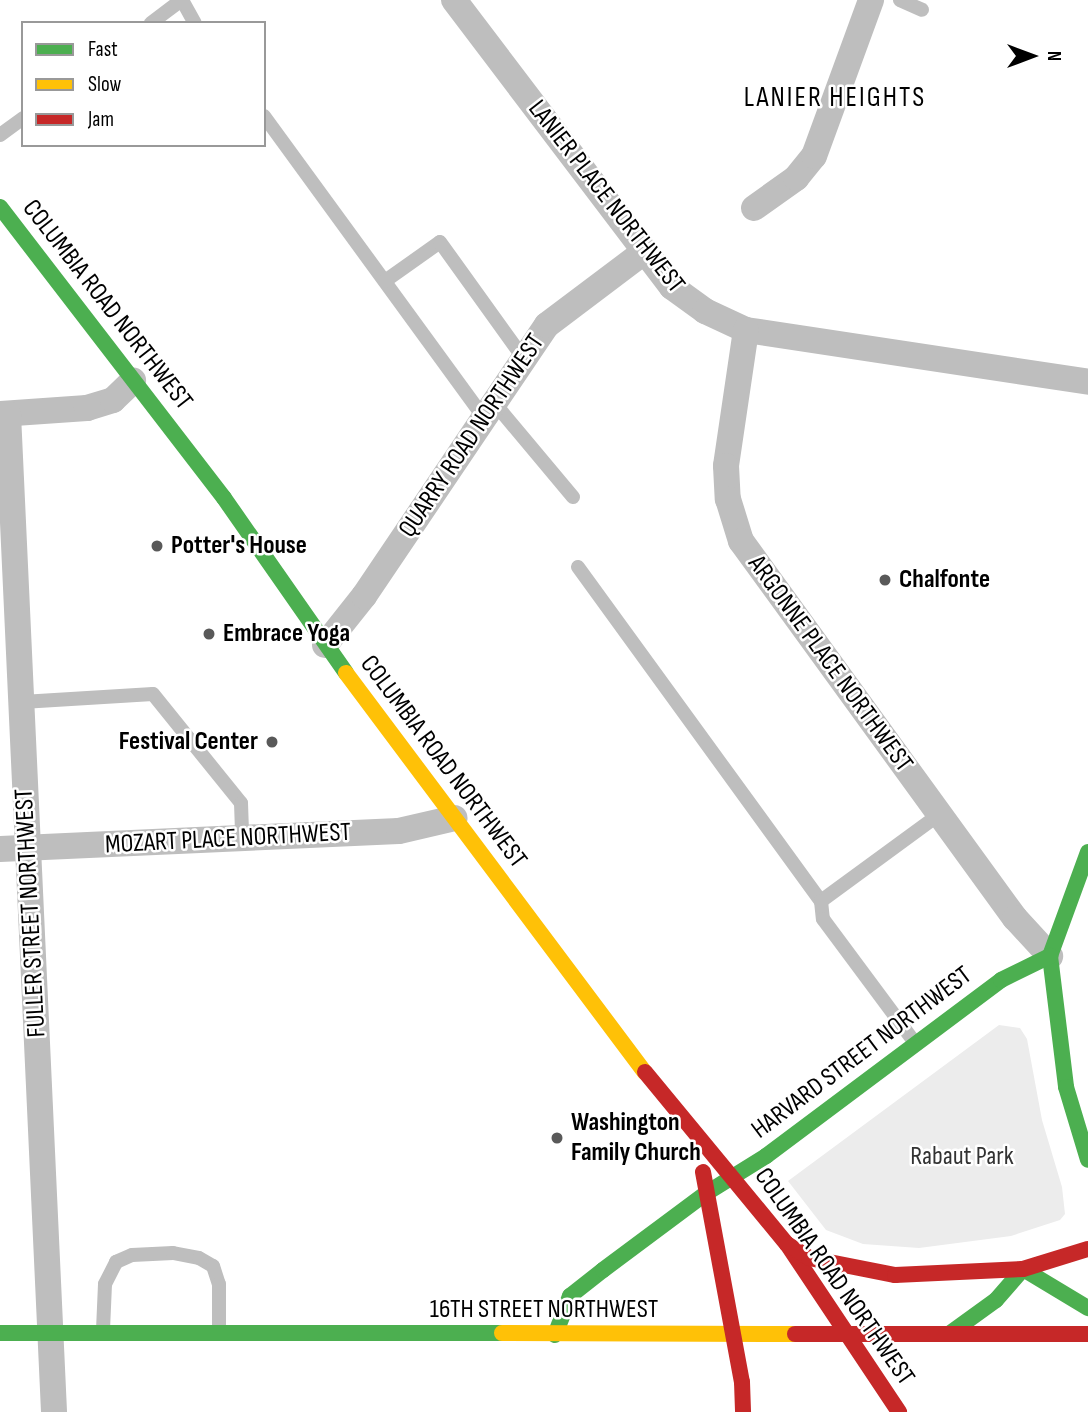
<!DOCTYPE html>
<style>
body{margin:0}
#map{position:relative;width:1088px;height:1412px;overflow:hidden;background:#fff;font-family:"Sofia Sans Condensed",sans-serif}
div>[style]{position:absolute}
.green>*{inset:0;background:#ececec}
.lane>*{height:14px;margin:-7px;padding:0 7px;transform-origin:7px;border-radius:7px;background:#bebebe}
.street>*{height:26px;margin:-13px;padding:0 13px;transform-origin:13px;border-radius:13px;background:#bebebe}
.fast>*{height:16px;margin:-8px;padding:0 8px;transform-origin:8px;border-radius:8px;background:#4caf50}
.slow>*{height:16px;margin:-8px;padding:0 8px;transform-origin:8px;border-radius:8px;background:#ffc107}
.jam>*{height:16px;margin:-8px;padding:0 8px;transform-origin:8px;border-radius:8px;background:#c62828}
.dots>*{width:19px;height:19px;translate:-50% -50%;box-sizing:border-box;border:4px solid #fff;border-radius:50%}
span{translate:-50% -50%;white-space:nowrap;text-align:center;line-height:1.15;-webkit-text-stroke:5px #fff;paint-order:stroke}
.street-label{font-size:26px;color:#000}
.poi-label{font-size:26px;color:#000;font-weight:700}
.left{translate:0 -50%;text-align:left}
.right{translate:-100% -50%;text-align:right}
.park-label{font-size:26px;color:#333}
.neighbourhood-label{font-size:28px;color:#000;letter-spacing:2px}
.legend{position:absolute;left:21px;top:21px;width:245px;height:126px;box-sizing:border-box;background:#fff;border:2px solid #999;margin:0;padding:9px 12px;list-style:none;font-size:21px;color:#000}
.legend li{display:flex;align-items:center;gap:14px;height:35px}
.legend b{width:35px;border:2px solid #999}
.north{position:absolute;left:997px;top:21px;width:70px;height:70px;-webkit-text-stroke:5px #fff;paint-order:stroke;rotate:90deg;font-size:19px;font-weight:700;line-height:28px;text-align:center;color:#000}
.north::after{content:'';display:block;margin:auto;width:24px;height:32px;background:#000;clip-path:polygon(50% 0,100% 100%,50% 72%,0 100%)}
</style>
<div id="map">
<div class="green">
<div style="clip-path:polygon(999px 1025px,1020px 1028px,1027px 1039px,1042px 1120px,1062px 1187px,1065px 1214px,1060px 1220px,1011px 1236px,919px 1248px,863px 1244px,826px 1230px,788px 1181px)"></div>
</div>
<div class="lane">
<div style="left:182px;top:0;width:26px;rotate:61deg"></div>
<div style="left:900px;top:0;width:24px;rotate:24deg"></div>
<div style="left:151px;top:23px;width:36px;rotate:-37deg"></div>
<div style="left:264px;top:116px;width:376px;rotate:53.9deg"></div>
<div style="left:0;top:135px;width:29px;rotate:-36deg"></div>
<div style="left:385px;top:281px;width:67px;rotate:-35.3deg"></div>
<div style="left:440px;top:242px;width:144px;rotate:54.3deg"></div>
<div style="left:496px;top:405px;width:120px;rotate:50.1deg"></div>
<div style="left:578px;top:567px;width:413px;rotate:54deg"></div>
<div style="left:821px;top:901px;width:147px;rotate:-36.2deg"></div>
<div style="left:22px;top:702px;width:131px;rotate:-3.5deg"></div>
<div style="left:153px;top:694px;width:140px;rotate:51.1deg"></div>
<div style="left:241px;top:803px;width:35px;rotate:88deg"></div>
<div style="left:821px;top:901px;width:18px;rotate:84deg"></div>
<div style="left:823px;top:919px;width:154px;rotate:53.4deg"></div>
<div style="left:103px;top:1330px;width:46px;rotate:-87.5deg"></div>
<div style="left:105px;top:1284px;width:25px;rotate:-63deg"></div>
<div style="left:116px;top:1262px;width:17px;rotate:-24deg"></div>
<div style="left:132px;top:1255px;width:41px;rotate:-2.8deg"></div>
<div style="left:173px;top:1253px;width:26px;rotate:11deg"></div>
<div style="left:199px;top:1258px;width:16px;rotate:30deg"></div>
<div style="left:213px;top:1266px;width:19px;rotate:72deg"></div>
<div style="left:219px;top:1284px;width:48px;rotate:90deg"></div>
</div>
<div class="street">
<div style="left:454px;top:0;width:360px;rotate:52.8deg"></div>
<div style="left:672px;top:287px;width:41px;rotate:36deg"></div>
<div style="left:705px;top:311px;width:45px;rotate:24.9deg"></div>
<div style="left:746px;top:330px;width:346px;rotate:8.6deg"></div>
<div style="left:754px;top:208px;width:52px;rotate:-35.5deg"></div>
<div style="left:796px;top:178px;width:28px;rotate:-51deg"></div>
<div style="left:814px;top:156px;width:166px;rotate:-69.9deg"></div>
<div style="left:746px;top:330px;width:137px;rotate:98.4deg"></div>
<div style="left:726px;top:466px;width:33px;rotate:87deg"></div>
<div style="left:728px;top:499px;width:44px;rotate:72.8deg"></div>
<div style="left:741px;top:541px;width:466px;rotate:54deg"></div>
<div style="left:1015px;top:918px;width:52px;rotate:47.4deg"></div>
<div style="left:0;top:414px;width:87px;rotate:-3.9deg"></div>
<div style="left:87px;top:408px;width:27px;rotate:-17deg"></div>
<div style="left:113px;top:400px;width:28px;rotate:-44deg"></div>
<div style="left:8px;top:414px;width:999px;rotate:87.36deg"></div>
<div style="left:325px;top:645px;width:63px;rotate:-51.5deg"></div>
<div style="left:364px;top:596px;width:327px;rotate:-56deg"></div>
<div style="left:547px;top:325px;width:121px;rotate:-37deg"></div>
<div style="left:0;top:849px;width:399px;rotate:-2.6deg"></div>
<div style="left:399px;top:831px;width:57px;rotate:-13.1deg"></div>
</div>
<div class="fast">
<div style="left:0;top:207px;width:367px;rotate:52.4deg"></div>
<div style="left:224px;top:498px;width:213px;rotate:55.1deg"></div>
<div style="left:1088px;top:852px;width:111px;rotate:110.1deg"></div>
<div style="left:1050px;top:956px;width:132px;rotate:83deg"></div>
<div style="left:1066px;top:1087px;width:76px;rotate:73.2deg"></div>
<div style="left:0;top:1333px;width:502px"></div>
<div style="left:949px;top:1334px;width:58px;rotate:-35.9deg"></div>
<div style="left:996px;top:1300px;width:41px;rotate:-48.9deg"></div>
<div style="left:1023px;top:1269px;width:76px;rotate:31deg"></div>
<div style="left:555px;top:1335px;width:42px;rotate:-69deg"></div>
<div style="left:570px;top:1296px;width:42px;rotate:-38.2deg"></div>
<div style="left:603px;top:1270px;width:127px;rotate:-36.7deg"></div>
<div style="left:705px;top:1194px;width:72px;rotate:-31.9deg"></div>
<div style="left:766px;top:1156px;width:294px;rotate:-36.8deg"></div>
<div style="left:1001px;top:980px;width:55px;rotate:-26.1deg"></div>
</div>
<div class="slow">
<div style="left:346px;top:673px;width:499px;rotate:53.2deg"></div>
<div style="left:502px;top:1333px;width:293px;rotate:0.2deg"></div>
</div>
<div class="jam">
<div style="left:645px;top:1072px;width:223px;rotate:50.5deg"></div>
<div style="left:787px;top:1244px;width:202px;rotate:56.3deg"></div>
<div style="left:703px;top:1172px;width:214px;rotate:79.5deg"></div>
<div style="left:742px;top:1382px;width:30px;rotate:88deg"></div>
<div style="left:787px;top:1244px;width:26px;rotate:32deg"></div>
<div style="left:809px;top:1258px;width:88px;rotate:11.2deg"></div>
<div style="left:895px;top:1275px;width:128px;rotate:-2.7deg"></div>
<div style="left:1023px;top:1269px;width:68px;rotate:-17.1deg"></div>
<div style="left:795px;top:1334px;width:293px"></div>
</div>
<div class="dots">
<div style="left:157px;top:546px;background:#595959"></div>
<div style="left:885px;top:580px;background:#595959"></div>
<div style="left:209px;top:634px;background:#595959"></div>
<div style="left:272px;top:742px;background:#595959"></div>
<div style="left:557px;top:1138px;background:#595959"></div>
</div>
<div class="street-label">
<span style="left:606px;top:197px;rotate:52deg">LANIER PLACE NORTHWEST</span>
<span style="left:107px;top:305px;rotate:52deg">COLUMBIA ROAD NORTHWEST</span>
<span style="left:472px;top:436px;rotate:-56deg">QUARRY ROAD NORTHWEST</span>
<span style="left:830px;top:664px;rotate:54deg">ARGONNE PLACE NORTHWEST</span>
<span style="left:443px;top:762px;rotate:53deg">COLUMBIA ROAD NORTHWEST</span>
<span style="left:228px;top:839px;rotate:-3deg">MOZART PLACE NORTHWEST</span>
<span style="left:31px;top:913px;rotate:-93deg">FULLER STREET NORTHWEST</span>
<span style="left:862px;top:1053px;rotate:-37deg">HARVARD STREET NORTHWEST</span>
<span style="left:834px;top:1277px;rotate:55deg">COLUMBIA ROAD NORTHWEST</span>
<span style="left:544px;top:1310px">16TH STREET NORTHWEST</span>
</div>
<div class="poi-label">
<span class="left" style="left:171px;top:546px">Potter's House</span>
<span class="left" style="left:899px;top:580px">Chalfonte</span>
<span class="left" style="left:223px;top:634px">Embrace Yoga</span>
<span class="right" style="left:258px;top:742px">Festival Center</span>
<span class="left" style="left:571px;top:1138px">Washington<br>Family Church</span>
</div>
<div class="park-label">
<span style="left:962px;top:1157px">Rabaut Park</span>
</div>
<div class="neighbourhood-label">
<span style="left:835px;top:98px">LANIER HEIGHTS</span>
</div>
<ul class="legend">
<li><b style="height:9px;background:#4caf50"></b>Fast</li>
<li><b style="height:9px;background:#ffc107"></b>Slow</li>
<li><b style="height:9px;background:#c62828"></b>Jam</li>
</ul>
<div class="north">N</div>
</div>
